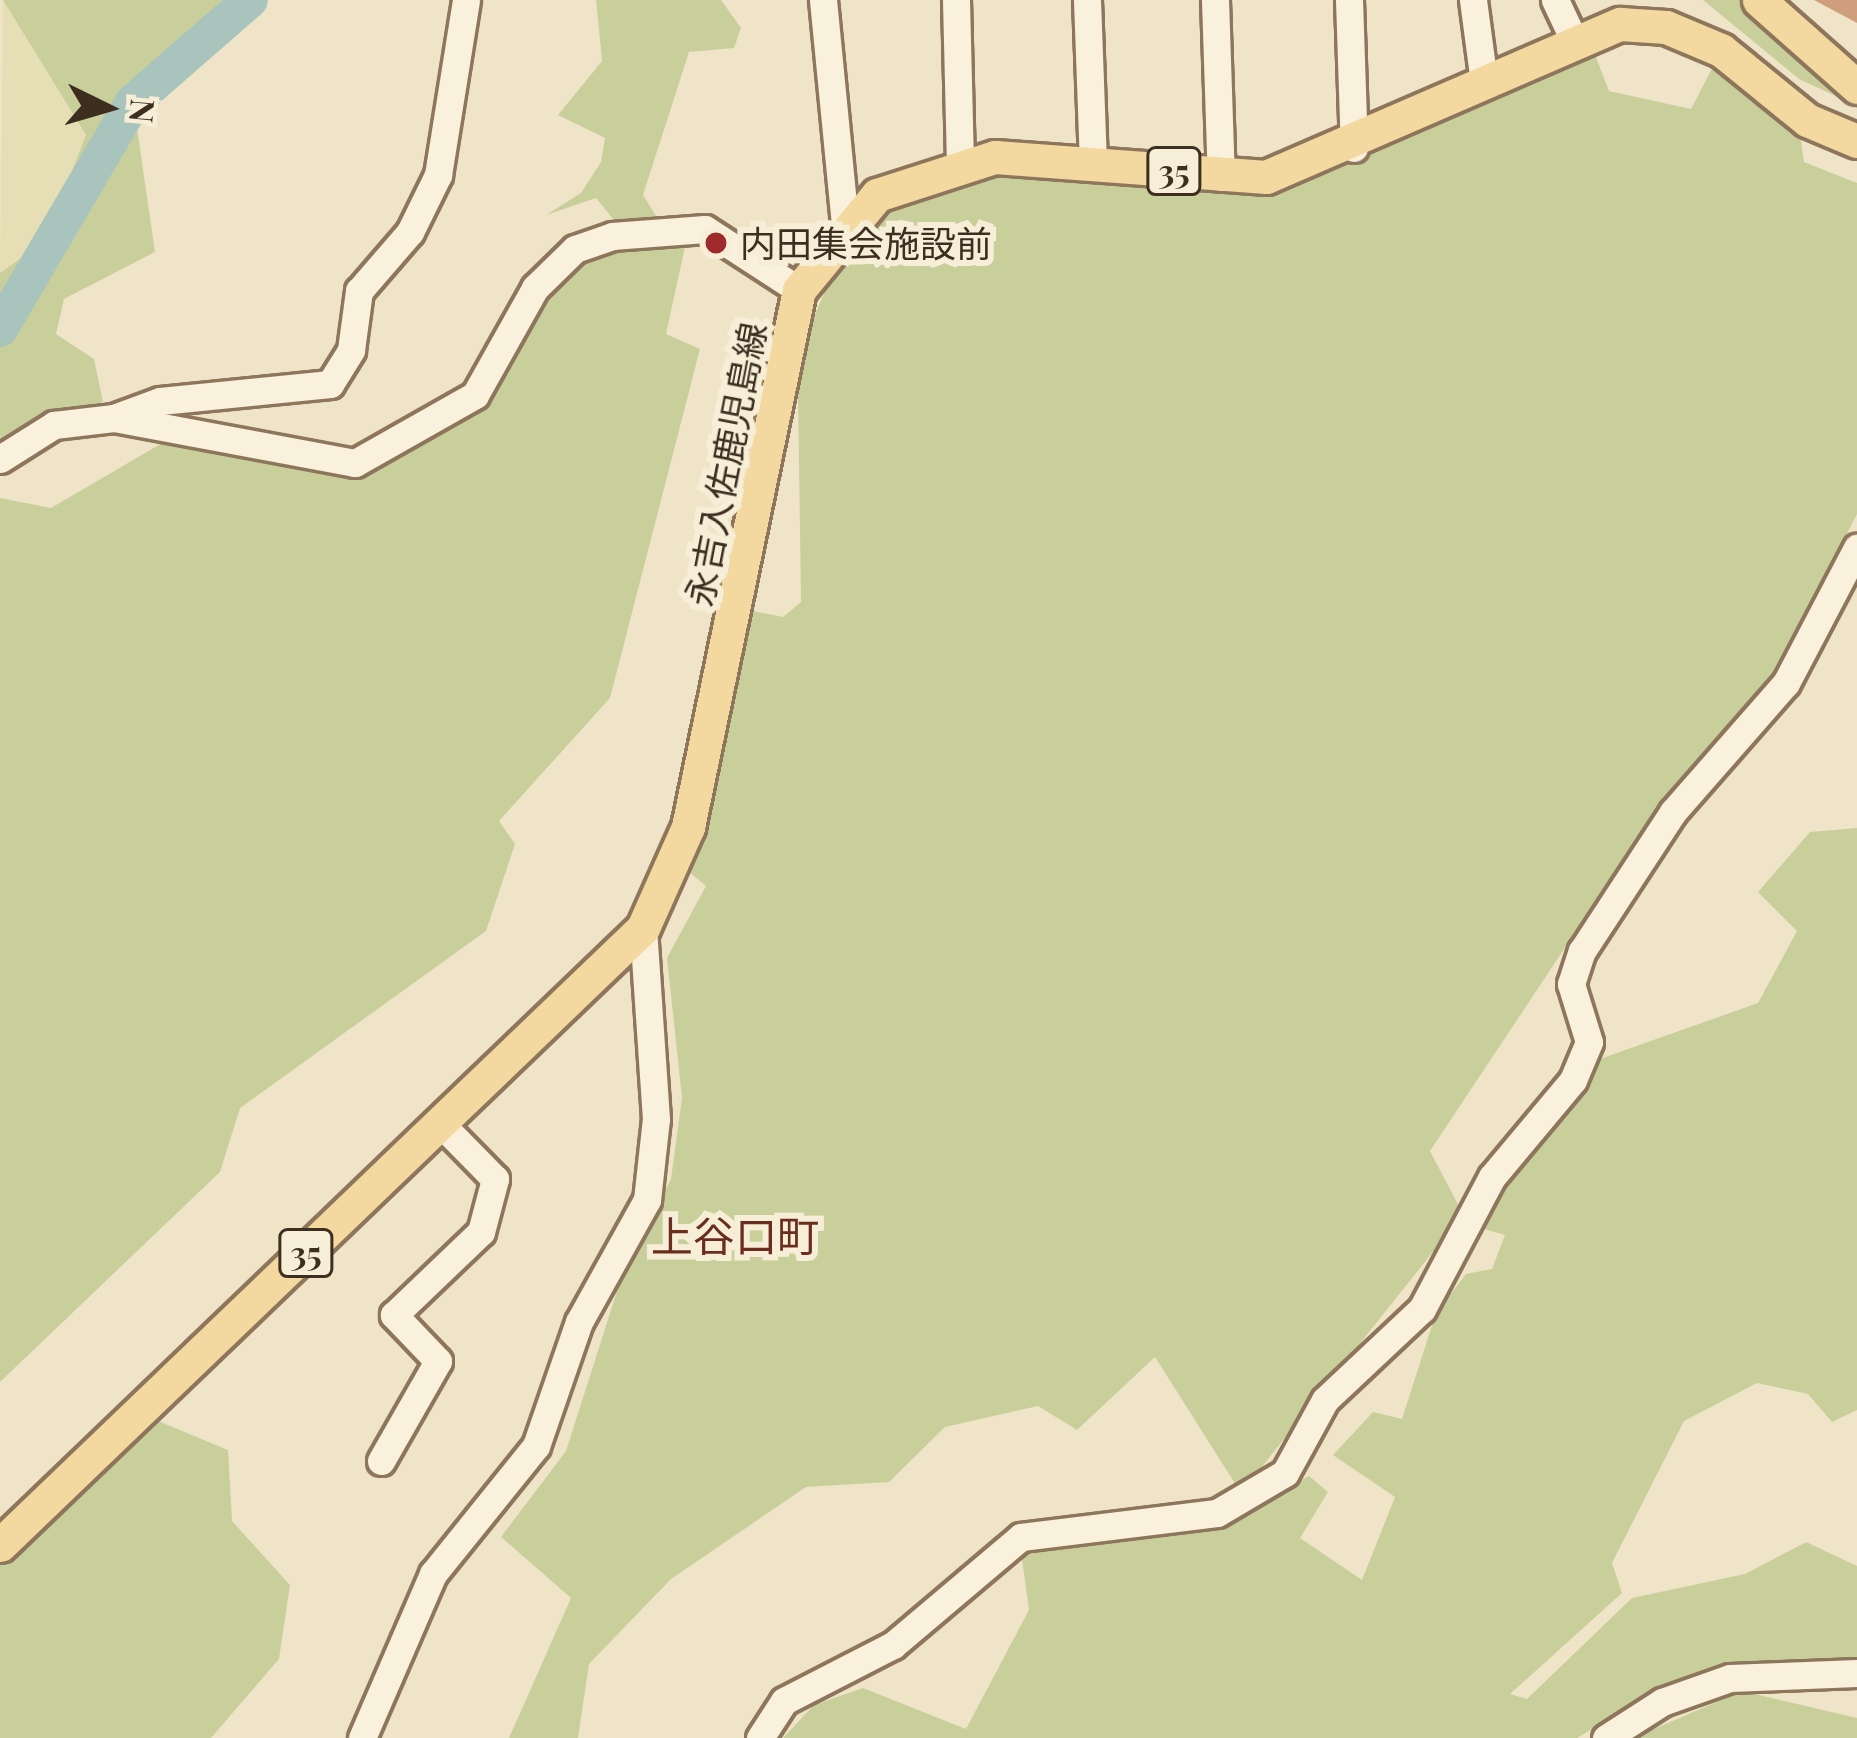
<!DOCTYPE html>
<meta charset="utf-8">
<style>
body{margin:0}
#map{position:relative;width:1857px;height:1738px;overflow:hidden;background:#f0e4c8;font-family:"Playfair Display","Noto Sans JP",serif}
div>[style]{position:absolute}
.farmland>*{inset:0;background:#e6deb5}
.green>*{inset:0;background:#c9cf9b}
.river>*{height:36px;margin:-18px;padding:0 18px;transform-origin:18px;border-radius:18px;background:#a9c4bc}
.building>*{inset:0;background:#cf9f7d}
.roads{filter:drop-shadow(3px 0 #8d765c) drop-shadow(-3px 0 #8d765c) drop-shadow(0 3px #8d765c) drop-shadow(0 -3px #8d765c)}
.minor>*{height:27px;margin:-13.5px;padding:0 13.5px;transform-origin:13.5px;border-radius:13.5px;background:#faf1dc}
.major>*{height:33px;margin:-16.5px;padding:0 16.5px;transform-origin:16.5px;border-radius:16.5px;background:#f3d9a0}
.dots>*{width:33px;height:33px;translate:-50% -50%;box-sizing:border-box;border:6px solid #f7eed8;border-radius:50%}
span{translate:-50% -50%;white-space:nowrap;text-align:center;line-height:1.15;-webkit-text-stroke:12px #f7eed8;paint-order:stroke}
.shield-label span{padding:3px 9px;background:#f7eed8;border:3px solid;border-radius:9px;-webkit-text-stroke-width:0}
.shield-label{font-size:33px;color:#3d2e20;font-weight:700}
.poi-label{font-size:36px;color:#3d2e20}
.left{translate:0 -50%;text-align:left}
.street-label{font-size:36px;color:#3d2e20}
.quarter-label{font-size:42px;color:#6b2e1e}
.north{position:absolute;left:48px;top:48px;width:120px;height:120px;-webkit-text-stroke:9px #f7eed8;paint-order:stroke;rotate:95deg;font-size:33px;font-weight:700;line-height:48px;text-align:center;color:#3d2e20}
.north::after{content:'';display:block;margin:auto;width:42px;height:54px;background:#3d2e20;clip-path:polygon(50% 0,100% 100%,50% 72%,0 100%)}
</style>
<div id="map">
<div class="farmland">
<div style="clip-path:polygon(3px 0,86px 135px,45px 241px,0 273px)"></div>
</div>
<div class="green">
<div style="clip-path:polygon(3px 0,223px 0,144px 70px,137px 128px,155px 252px,64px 299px,56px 334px,94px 359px,103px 402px,37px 416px,0 443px,0 273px,45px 241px,86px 135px)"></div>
<div style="clip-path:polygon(596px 0,721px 0,741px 28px,734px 48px,689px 52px,643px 195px,660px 222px,622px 230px,596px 198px,546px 215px,581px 193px,601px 162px,605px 138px,558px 115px,602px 61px)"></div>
<div style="clip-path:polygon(1703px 0,1747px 0,1857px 106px,1799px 79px)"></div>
<div style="clip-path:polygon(1592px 47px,1609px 91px,1691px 109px,1718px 57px,1797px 112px,1804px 162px,1857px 183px,1857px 514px,1757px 707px,1665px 797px,1430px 1151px,1463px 1214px,1241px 1493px,1155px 1357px,1077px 1430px,1038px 1406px,945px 1427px,889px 1482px,806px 1487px,671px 1579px,589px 1664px,578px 1738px,509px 1738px,571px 1598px,501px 1537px,566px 1451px,618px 1288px,671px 1179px,682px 1098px,667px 958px,706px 886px,688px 871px,748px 610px,783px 617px,801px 602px,798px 390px,788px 376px,836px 266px,879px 217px,942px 182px,999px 168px,1262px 189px,1329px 170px)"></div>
<div style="clip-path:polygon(687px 238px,666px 334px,700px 349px,610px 698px,499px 821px,515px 844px,486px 931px,240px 1108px,220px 1172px,0 1382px,0 498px,51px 508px,169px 439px,335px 472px,383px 464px,454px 425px,488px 392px,543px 292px,582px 256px)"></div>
<div style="clip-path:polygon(1857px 828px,1857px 1410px,1832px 1422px,1808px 1394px,1757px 1383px,1684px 1421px,1612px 1563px,1622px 1593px,1510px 1694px,1527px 1699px,1632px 1598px,1745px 1574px,1806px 1542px,1857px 1566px,1857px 1657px,1657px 1690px,1577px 1738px,783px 1738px,814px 1705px,863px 1688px,966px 1729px,1029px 1610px,1021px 1552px,1220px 1524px,1309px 1476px,1328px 1492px,1300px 1538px,1362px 1580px,1395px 1497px,1333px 1455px,1373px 1412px,1402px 1419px,1436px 1313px,1466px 1274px,1492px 1269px,1505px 1235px,1477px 1227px,1503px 1172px,1597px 1060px,1758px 1003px,1797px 931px,1758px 892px,1810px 832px)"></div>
<div style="clip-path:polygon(151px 1418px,228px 1450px,232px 1521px,290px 1585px,279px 1659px,211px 1738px,0 1738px,0 1559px)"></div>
<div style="clip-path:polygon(1742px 1691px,1857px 1718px,1857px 1738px,1633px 1738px)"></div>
</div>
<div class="river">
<div style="left:0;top:329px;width:263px;rotate:-59.6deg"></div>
<div style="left:133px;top:102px;width:155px;rotate:-41.1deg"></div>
</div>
<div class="building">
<div style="clip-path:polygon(1814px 0,1857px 0,1857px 23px)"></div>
</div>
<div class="roads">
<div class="minor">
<div style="left:823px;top:0;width:224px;rotate:84.4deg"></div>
<div style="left:956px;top:0;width:161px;rotate:88.6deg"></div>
<div style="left:1087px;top:0;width:161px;rotate:87.9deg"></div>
<div style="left:1215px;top:0;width:177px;rotate:88.1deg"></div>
<div style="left:1349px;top:0;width:148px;rotate:88.1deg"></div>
<div style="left:1473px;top:0;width:83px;rotate:82.4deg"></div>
<div style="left:1555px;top:0;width:42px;rotate:64.7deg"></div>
<div style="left:114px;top:418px;width:49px;rotate:-20.3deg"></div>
<div style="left:160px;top:401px;width:171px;rotate:-5.7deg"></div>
<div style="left:330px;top:384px;width:40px;rotate:-58deg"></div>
<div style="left:351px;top:350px;width:60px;rotate:-82.3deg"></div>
<div style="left:359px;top:291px;width:78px;rotate:-49.2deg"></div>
<div style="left:410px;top:232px;width:64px;rotate:-63.8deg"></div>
<div style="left:438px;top:175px;width:177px;rotate:-80.9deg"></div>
<div style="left:0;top:459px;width:64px;rotate:-32.2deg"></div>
<div style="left:54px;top:425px;width:60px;rotate:-6.7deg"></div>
<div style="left:114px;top:418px;width:245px;rotate:10.6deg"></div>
<div style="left:355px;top:463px;width:138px;rotate:-29.5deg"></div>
<div style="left:475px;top:395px;width:123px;rotate:-60.7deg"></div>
<div style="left:535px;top:288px;width:56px;rotate:-44.3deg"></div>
<div style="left:575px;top:249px;width:39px;rotate:-19deg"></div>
<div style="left:612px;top:236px;width:93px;rotate:-4.3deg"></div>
<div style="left:705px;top:229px;width:112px;rotate:33deg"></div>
<div style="left:381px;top:1461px;width:115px;rotate:-60.3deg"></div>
<div style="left:438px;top:1361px;width:64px;rotate:-133.7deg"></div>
<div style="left:394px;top:1315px;width:120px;rotate:-43.7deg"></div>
<div style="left:481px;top:1232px;width:55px;rotate:-75.2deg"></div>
<div style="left:495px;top:1179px;width:77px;rotate:-134.5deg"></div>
<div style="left:362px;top:1738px;width:179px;rotate:-66.6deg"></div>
<div style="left:433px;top:1574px;width:164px;rotate:-51.2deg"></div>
<div style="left:536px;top:1446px;width:131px;rotate:-70.9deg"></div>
<div style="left:579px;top:1322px;width:140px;rotate:-60.9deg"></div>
<div style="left:647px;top:1200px;width:81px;rotate:-83.7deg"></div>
<div style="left:656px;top:1119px;width:191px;rotate:-93.9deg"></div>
<div style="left:760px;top:1738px;width:44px;rotate:-57deg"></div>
<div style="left:784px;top:1701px;width:123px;rotate:-27.2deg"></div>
<div style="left:893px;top:1645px;width:167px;rotate:-40.2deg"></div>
<div style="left:1021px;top:1537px;width:197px;rotate:-7deg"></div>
<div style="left:1217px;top:1513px;width:79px;rotate:-30.5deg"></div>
<div style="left:1285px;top:1473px;width:83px;rotate:-61.3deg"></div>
<div style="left:1325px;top:1400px;width:133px;rotate:-43.2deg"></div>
<div style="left:1422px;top:1309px;width:149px;rotate:-62.1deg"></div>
<div style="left:1492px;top:1177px;width:126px;rotate:-50.1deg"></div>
<div style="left:1573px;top:1080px;width:41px;rotate:-67.2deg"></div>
<div style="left:1589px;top:1042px;width:61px;rotate:-107.2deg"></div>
<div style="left:1571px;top:984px;width:35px;rotate:-72deg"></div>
<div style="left:1582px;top:951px;width:166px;rotate:-56.8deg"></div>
<div style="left:1673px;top:812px;width:171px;rotate:-48.8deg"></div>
<div style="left:1786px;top:683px;width:153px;rotate:-62.3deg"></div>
<div style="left:1606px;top:1738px;width:67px;rotate:-32.7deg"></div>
<div style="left:1662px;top:1702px;width:72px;rotate:-19.4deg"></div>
<div style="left:1730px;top:1678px;width:127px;rotate:-2.3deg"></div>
</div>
<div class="major">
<div style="left:1759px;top:0;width:131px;rotate:41.6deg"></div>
<div style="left:0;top:1545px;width:891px;rotate:-43.82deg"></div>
<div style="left:643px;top:928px;width:111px;rotate:-66deg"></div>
<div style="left:688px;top:827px;width:548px;rotate:-78.32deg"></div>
<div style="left:799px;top:290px;width:123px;rotate:-50.6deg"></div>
<div style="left:877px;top:195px;width:124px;rotate:-17.9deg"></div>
<div style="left:995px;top:157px;width:272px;rotate:4.2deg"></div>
<div style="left:1266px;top:177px;width:386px;rotate:-23.4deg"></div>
<div style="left:1620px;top:24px;width:46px;rotate:3.7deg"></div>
<div style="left:1666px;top:27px;width:60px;rotate:22.7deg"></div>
<div style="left:1721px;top:50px;width:111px;rotate:39.1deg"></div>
<div style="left:1807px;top:120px;width:54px;rotate:22.8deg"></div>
</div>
</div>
<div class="dots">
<div style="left:716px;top:243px;background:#9e2a2b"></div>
</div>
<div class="shield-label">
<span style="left:1174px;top:171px">35</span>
<span style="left:306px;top:1253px">35</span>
</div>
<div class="poi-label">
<span class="left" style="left:740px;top:243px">内田集会施設前</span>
</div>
<div class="street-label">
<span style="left:725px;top:464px;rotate:-79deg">永吉入佐鹿児島線</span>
</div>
<div class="quarter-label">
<span style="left:735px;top:1235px">上谷口町</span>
</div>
<div class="north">N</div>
</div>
